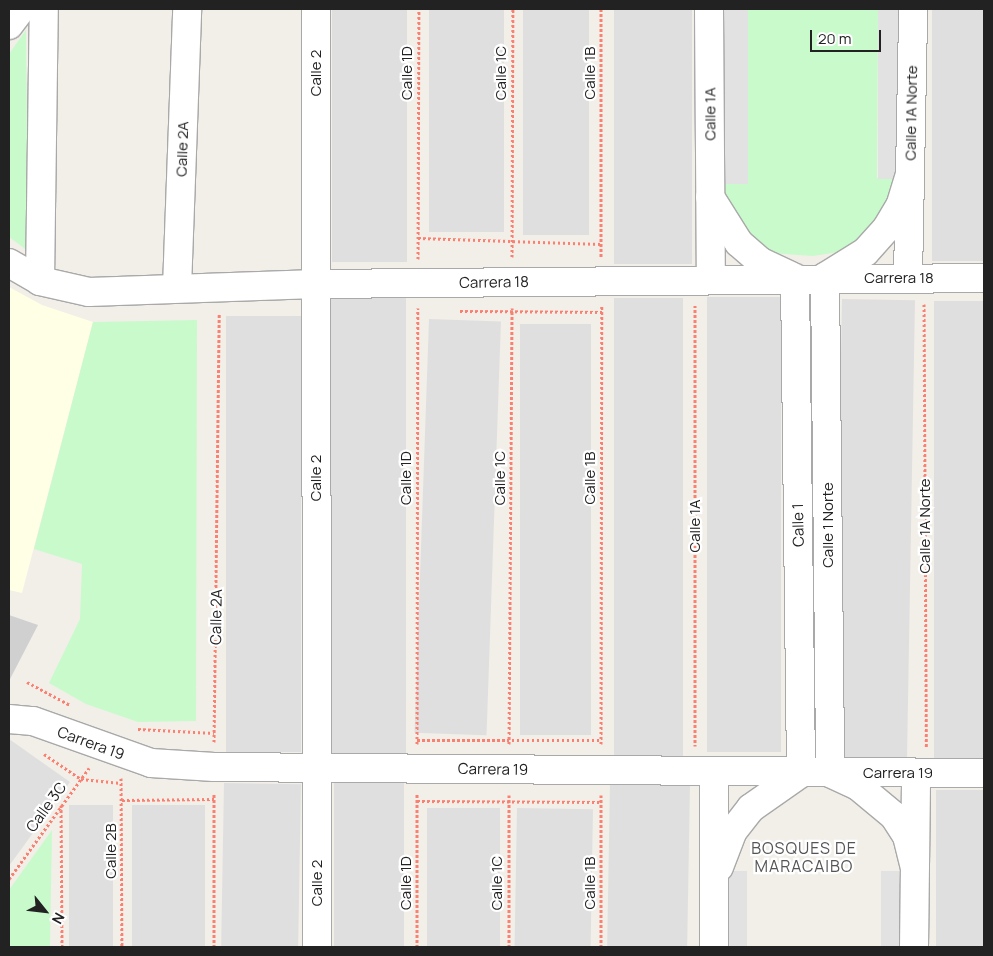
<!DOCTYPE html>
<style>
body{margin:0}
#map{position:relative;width:993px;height:956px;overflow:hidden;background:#f2efe9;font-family:Manrope,sans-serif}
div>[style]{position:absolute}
.residential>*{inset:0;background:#e0dfdf;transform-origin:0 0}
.education>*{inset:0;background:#ffffe5}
.religious>*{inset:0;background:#d0d0d0}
.park>*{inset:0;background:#c8facc}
.parking>*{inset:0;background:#e2e2e2;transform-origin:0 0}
.path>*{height:3px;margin-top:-1.5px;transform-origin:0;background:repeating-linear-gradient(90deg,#fa8072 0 2.5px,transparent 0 5px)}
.roads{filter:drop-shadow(1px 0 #a9a9a9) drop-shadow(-1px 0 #a9a9a9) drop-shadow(0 1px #a9a9a9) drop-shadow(0 -1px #a9a9a9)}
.minor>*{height:28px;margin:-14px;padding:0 14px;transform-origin:14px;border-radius:14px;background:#fff}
span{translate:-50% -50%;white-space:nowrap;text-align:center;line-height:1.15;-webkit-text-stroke:4.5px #fff;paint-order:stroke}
.street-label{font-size:15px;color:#222}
.neighbourhood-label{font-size:16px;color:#555;letter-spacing:1px}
.frame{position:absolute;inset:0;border:10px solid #222;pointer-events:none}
.north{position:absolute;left:20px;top:886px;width:50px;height:50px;-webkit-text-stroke:4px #fff;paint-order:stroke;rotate:119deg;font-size:14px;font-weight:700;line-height:20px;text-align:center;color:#222}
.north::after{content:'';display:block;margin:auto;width:18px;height:22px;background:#222;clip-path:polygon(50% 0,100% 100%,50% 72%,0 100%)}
.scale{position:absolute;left:810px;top:30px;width:71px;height:22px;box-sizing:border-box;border:2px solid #222;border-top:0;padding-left:6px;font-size:15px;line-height:18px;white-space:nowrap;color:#222;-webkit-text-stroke:4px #fff;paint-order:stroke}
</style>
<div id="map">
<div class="residential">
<div style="left:332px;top:9px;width:75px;height:253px"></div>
<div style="left:429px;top:9px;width:75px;height:223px"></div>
<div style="left:523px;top:9px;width:66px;height:226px"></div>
<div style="left:614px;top:9px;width:78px;height:255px"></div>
<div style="left:932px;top:9px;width:52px;height:252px"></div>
<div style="left:331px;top:297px;width:75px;height:462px"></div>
<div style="left:707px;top:297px;width:74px;height:455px"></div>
<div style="left:614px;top:298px;width:69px;height:463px"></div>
<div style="left:842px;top:299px;width:73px;height:460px;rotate:1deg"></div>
<div style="left:934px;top:301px;width:50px;height:458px"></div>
<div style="left:301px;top:316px;width:436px;height:75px;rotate:90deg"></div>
<div style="left:429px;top:319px;width:72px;height:414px;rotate:2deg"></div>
<div style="left:520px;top:324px;width:71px;height:411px"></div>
<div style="clip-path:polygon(9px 739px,70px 782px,9px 866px)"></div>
<div style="left:224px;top:783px;width:77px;height:164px;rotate:1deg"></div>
<div style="left:334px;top:783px;width:70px;height:164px"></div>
<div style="left:610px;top:783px;width:80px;height:164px;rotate:1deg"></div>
<div style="left:936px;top:790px;width:48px;height:157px"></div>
<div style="left:69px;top:805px;width:44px;height:142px"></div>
<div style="left:205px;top:805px;width:142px;height:73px;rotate:90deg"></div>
<div style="left:500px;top:808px;width:139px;height:73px;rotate:90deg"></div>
<div style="left:517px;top:808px;width:76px;height:139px;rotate:1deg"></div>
</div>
<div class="education">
<div style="clip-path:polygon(9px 287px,42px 305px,93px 322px,22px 593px,9px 590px)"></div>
</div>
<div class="religious">
<div style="clip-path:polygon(9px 615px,38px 625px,9px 681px)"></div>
</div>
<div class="park">
<div style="clip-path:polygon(748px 9px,878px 9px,877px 178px,901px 179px,893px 202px,857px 243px,839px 252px,813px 256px,770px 253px,753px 244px,724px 200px,723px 184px,748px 182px)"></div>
<div style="clip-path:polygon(26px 30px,28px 251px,9px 237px,9px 54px)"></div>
<div style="clip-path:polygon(197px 320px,196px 721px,138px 722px,86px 704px,49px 683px,80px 619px,82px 564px,34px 549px,93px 322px)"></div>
<div style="clip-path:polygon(52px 830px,50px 947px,9px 947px,9px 890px)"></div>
</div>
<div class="parking">
<div style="left:724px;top:9px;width:24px;height:175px"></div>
<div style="left:878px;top:9px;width:24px;height:170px"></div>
<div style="left:747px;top:871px;width:76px;height:21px;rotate:90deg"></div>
<div style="left:881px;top:871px;width:26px;height:76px"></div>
</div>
<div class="path">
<div style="left:601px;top:9px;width:248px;rotate:90deg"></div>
<div style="left:418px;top:238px;width:183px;rotate:1.9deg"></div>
<div style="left:512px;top:257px;width:248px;rotate:-89.8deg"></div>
<div style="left:418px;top:259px;width:250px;rotate:-89.8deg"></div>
<div style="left:924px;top:304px;width:444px;rotate:89.7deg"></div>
<div style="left:695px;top:305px;width:441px;rotate:90deg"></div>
<div style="left:460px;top:311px;width:142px;rotate:0.4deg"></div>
<div style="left:27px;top:682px;width:49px;rotate:28.1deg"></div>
<div style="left:138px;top:729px;width:76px;rotate:3deg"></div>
<div style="left:417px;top:740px;width:184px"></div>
<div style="left:214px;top:742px;width:429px;rotate:-89.3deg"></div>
<div style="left:417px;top:744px;width:436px;rotate:-89.9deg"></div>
<div style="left:509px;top:744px;width:436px;rotate:-89.6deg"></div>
<div style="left:601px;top:744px;width:439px;rotate:-89.9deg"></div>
<div style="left:44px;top:754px;width:45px;rotate:34deg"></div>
<div style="left:81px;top:779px;width:40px;rotate:5.7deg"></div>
<div style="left:121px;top:778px;width:169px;rotate:89.7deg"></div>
<div style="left:122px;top:800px;width:92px;rotate:-0.6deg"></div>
<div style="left:417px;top:801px;width:184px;rotate:0.3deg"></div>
<div style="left:61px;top:805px;width:142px;rotate:89.6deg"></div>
<div style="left:9px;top:879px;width:137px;rotate:-54.2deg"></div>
<div style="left:214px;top:947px;width:154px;rotate:-90deg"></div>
<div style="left:417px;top:947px;width:154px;rotate:-90deg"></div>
<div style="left:509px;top:947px;width:152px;rotate:-90deg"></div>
<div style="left:601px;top:947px;width:152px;rotate:-90deg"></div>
</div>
<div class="roads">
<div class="minor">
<div style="left:316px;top:9px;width:938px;rotate:89.94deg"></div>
<div style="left:709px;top:9px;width:270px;rotate:89.6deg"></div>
<div style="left:9px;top:25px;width:20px;rotate:-53deg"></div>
<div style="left:910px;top:174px;width:34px;rotate:107deg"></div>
<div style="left:900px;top:206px;width:27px;rotate:121deg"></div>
<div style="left:886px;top:229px;width:31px;rotate:132deg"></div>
<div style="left:865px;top:252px;width:47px;rotate:148deg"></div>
<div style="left:825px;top:277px;width:496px;rotate:89.4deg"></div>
<div style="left:830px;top:773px;width:31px;rotate:25deg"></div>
<div style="left:858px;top:786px;width:47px;rotate:39.8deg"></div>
<div style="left:894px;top:816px;width:24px;rotate:57deg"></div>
<div style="left:907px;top:836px;width:32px;rotate:76deg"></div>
<div style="left:710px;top:197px;width:54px;rotate:57.8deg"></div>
<div style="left:739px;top:243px;width:29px;rotate:41deg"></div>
<div style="left:761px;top:262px;width:33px;rotate:25deg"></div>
<div style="left:9px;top:263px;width:36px;rotate:30deg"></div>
<div style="left:40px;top:281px;width:50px;rotate:12.7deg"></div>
<div style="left:89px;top:292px;width:227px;rotate:-2deg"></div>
<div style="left:316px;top:284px;width:668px;rotate:-0.51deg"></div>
<div style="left:795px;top:278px;width:495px;rotate:89.3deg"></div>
<div style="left:908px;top:278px;width:269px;rotate:-88.9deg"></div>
<div style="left:40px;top:281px;width:272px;rotate:-89.2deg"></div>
<div style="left:177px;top:288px;width:279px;rotate:-87.9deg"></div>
<div style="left:9px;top:719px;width:24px;rotate:5deg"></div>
<div style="left:33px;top:721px;width:125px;rotate:19.6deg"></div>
<div style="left:151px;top:763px;width:63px;rotate:3.6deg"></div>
<div style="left:214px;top:767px;width:770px;rotate:0.45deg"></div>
<div style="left:719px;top:867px;width:39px;rotate:-69deg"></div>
<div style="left:733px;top:831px;width:29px;rotate:-52deg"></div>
<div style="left:751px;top:808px;width:61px;rotate:-35deg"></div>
<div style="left:714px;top:947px;width:175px;rotate:-90deg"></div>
<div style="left:914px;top:947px;width:173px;rotate:-89.3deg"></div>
</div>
</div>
<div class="street-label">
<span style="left:316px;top:73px;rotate:-90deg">Calle 2</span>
<span style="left:407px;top:73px;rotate:-90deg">Calle 1D</span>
<span style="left:501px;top:73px;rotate:-90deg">Calle 1C</span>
<span style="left:590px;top:73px;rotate:-90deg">Calle 1B</span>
<span style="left:911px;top:113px;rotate:-89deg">Calle 1A Norte</span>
<span style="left:710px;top:114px;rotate:-90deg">Calle 1A</span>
<span style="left:182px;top:149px;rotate:-88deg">Calle 2A</span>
<span style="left:899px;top:278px">Carrera 18</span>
<span style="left:494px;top:282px;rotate:-1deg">Carrera 18</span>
<span style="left:316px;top:478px;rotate:-90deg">Calle 2</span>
<span style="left:406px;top:478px;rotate:-90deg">Calle 1D</span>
<span style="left:500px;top:478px;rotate:-90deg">Calle 1C</span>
<span style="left:590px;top:478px;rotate:-90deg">Calle 1B</span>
<span style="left:798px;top:525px;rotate:-91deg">Calle 1</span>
<span style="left:828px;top:525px;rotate:-90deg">Calle 1 Norte</span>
<span style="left:695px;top:526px;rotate:-90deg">Calle 1A</span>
<span style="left:925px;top:526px;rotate:-90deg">Calle 1A Norte</span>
<span style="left:216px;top:617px;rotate:-89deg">Calle 2A</span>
<span style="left:91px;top:743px;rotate:20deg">Carrera 19</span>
<span style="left:493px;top:769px;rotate:1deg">Carrera 19</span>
<span style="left:898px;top:773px">Carrera 19</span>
<span style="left:46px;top:807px;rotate:-54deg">Calle 3C</span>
<span style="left:111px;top:851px;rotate:-90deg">Calle 2B</span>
<span style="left:317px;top:883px;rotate:-90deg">Calle 2</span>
<span style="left:406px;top:883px;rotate:-90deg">Calle 1D</span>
<span style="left:497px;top:883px;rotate:-90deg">Calle 1C</span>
<span style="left:590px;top:883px;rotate:-90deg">Calle 1B</span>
</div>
<div class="neighbourhood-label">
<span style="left:804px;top:857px">BOSQUES DE<br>MARACAIBO</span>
</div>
<div class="frame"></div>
<div class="north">N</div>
<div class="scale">20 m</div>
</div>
